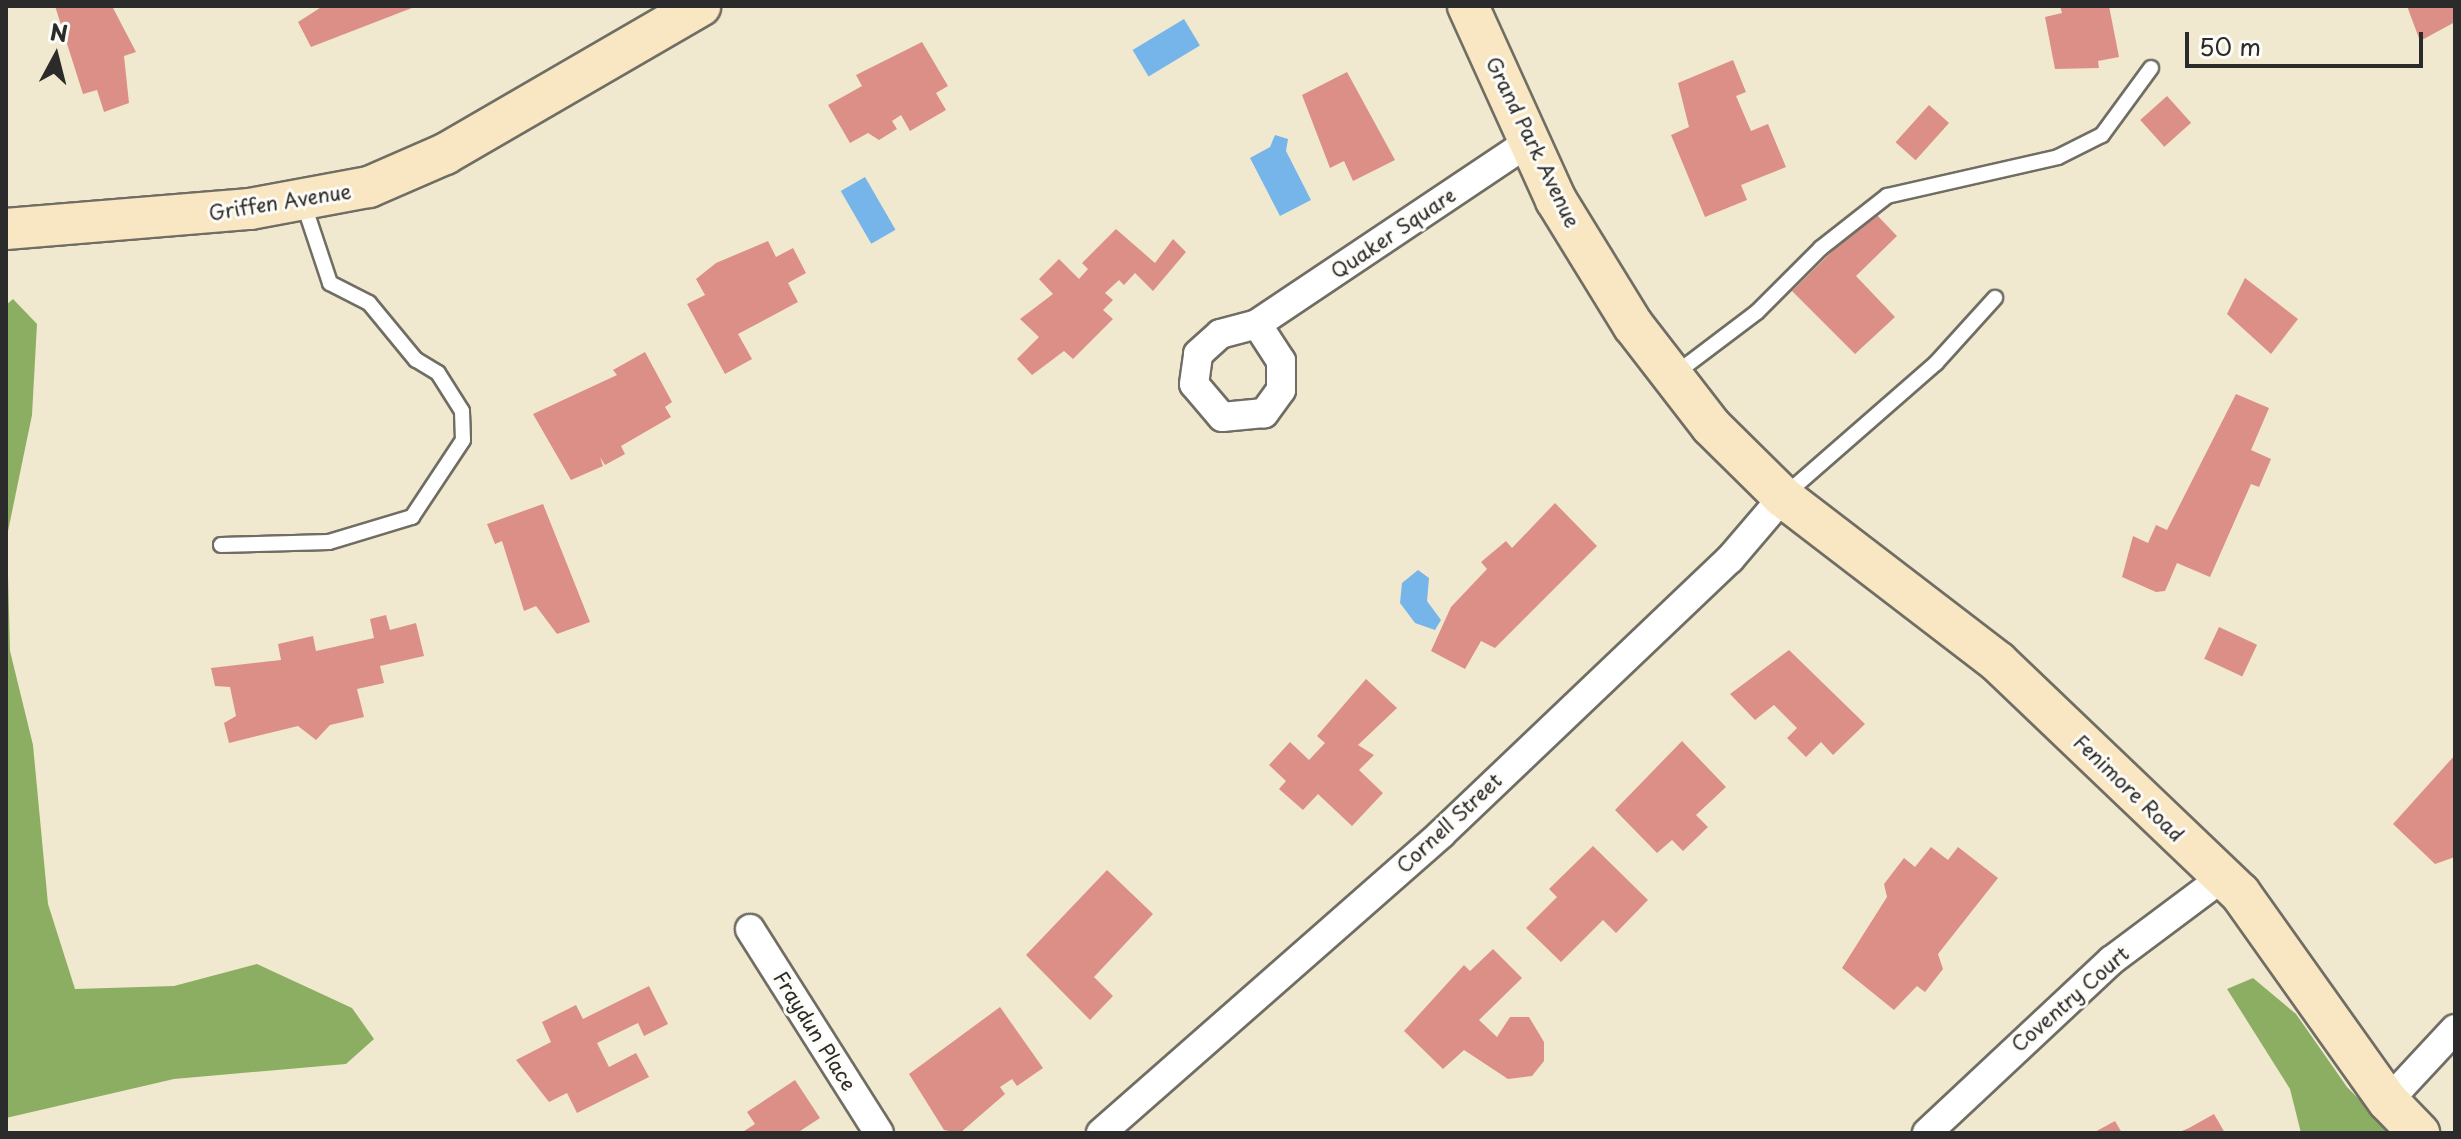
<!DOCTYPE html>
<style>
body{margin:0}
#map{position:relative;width:2461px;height:1139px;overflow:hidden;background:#f1e9cf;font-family:"Playpen Sans",sans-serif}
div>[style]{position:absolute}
.forest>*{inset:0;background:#8cae62}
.water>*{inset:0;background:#75b5e9;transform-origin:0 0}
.building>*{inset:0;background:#dc8f86;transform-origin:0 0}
.roads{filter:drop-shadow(2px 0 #706e64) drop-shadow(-2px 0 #706e64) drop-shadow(0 2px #706e64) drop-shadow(0 -2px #706e64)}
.lane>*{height:14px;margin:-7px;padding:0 7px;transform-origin:7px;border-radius:7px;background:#fff}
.street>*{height:28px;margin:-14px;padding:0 14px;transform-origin:14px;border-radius:14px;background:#fff}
.secondary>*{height:40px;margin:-20px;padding:0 20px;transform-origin:20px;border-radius:20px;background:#f9e7c3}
span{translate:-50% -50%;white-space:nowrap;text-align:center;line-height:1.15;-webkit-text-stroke:6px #fdfcf7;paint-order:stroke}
.street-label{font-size:20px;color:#2b2b2b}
.frame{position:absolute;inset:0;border:8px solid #2b2b2b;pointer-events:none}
.north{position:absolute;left:16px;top:16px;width:80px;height:80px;-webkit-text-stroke:6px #fdfcf7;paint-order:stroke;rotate:7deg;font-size:22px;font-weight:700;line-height:32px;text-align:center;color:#2b2b2b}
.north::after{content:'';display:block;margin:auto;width:28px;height:36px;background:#2b2b2b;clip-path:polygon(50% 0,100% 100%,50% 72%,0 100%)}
.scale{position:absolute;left:2185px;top:32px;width:238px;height:36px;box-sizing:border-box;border:4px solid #2b2b2b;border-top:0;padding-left:10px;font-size:24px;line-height:28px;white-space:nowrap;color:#2b2b2b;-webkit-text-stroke:6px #fdfcf7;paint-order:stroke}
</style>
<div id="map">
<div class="forest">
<div style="clip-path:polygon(13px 299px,37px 324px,32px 415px,7px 536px,10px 651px,33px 745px,48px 904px,75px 989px,174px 986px,257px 964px,352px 1008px,374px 1039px,346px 1064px,174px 1079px,6px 1118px,6px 305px)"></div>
<div style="clip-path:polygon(2253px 978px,2296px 1014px,2347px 1087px,2392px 1133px,2301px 1133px,2290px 1089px,2227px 989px)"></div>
</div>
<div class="water">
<div style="left:1184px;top:19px;width:31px;height:60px;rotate:59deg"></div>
<div style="clip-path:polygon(1275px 135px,1288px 139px,1286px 151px,1311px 200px,1280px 216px,1250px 158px,1270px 147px)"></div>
<div style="left:865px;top:177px;width:61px;height:28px;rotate:60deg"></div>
<div style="clip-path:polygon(1418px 570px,1429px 578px,1427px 601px,1441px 620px,1435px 630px,1415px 623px,1400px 603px,1402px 583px)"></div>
</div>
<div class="building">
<div style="clip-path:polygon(55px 6px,112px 6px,136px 52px,124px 56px,129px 103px,104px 112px,97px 90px,83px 94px)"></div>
<div style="clip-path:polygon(323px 6px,417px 6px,311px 47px,298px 22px)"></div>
<div style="clip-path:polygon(2060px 6px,2109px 6px,2119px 57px,2098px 61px,2099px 68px,2055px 69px,2045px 17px,2062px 13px)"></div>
<div style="clip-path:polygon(2407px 6px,2455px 6px,2455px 22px,2420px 41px)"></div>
<div style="clip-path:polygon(922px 42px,948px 86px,936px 93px,946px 110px,910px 131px,901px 115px,892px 121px,897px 129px,879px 140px,868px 133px,850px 143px,828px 105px,862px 86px,856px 75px)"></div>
<div style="clip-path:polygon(1733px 60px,1746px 92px,1736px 96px,1751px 131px,1768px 124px,1786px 167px,1741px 185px,1747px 200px,1705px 217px,1671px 135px,1689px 127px,1678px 83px)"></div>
<div style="clip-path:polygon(1347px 72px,1395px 160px,1353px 181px,1344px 161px,1330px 168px,1302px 95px)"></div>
<div style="left:2167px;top:96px;width:36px;height:36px;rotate:48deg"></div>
<div style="left:1929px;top:105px;width:27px;height:50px;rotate:42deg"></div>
<div style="clip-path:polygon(1873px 211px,1897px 236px,1856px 276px,1895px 317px,1855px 354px,1792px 291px)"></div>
<div style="clip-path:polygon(1116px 229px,1155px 263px,1173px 239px,1186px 252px,1153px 291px,1135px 273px,1124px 285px,1119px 280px,1105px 293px,1113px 300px,1103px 310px,1113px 319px,1073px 359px,1064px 351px,1032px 375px,1017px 359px,1039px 337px,1020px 319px,1053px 294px,1039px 279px,1059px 259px,1079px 279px,1088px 269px,1082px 263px)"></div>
<div style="clip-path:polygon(768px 241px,776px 257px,793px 248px,806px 273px,788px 283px,798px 302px,738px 334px,752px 359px,725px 374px,687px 304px,705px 295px,696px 279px,716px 263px)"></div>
<div style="clip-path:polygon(2245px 278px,2298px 319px,2271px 354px,2227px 314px)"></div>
<div style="clip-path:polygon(645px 352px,672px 402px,665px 407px,671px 417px,621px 446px,625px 454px,605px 465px,600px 457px,603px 466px,571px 480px,533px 414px,617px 375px,613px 370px)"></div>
<div style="clip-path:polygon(2236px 394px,2269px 408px,2251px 450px,2271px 459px,2259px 487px,2251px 484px,2210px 577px,2177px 563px,2165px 591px,2156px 592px,2122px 577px,2133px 536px,2148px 543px,2156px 525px,2167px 530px)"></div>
<div style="clip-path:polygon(1555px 503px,1597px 546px,1495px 648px,1481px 641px,1465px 669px,1431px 651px,1451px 607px,1487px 569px,1481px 562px,1506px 541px,1512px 548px)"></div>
<div style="clip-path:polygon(543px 504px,590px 622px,557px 634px,536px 606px,524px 611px,502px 541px,495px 544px,487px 524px)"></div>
<div style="clip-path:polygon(386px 615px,390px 630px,416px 623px,424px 656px,380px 666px,384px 683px,357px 689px,364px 717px,330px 725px,316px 740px,298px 726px,229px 743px,224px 723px,236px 716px,230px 687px,215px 686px,211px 668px,281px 660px,278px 644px,313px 636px,316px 651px,374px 638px,370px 619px)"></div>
<div style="left:2219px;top:627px;width:42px;height:35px;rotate:25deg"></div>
<div style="clip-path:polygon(1789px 650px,1865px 724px,1833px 755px,1821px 742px,1806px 757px,1787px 738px,1797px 728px,1774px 705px,1755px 720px,1730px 694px)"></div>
<div style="clip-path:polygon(1366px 679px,1397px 708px,1358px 745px,1374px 755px,1359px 770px,1383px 793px,1352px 826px,1318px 794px,1303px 810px,1279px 789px,1286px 781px,1269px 765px,1290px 742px,1309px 760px,1325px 743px,1317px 736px)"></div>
<div style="clip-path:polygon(1682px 741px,1726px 787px,1696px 815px,1708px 827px,1683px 851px,1672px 840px,1657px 853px,1615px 810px)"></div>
<div style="clip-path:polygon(2455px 755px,2455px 857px,2435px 864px,2393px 824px)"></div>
<div style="clip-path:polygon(1593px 846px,1648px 900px,1616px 933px,1603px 920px,1561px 962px,1526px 928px,1557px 897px,1549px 889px)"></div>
<div style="clip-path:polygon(1931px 847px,1948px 860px,1958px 847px,1998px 878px,1938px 954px,1943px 969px,1925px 992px,1917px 986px,1894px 1010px,1842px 968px,1887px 897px,1884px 884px,1904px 858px,1915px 867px)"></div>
<div style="clip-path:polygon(1107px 870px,1153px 914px,1094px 977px,1113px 996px,1090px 1020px,1026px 955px)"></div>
<div style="clip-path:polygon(1493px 949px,1522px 978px,1479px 1020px,1497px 1037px,1510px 1017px,1529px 1017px,1544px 1042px,1544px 1061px,1532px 1076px,1508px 1079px,1464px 1050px,1443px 1069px,1404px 1031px,1464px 965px,1470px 971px)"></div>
<div style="clip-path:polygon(649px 986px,668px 1024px,644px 1036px,638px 1023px,597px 1043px,609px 1067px,636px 1053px,649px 1077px,577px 1113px,567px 1093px,549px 1102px,516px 1060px,551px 1042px,542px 1022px,576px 1005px,583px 1019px)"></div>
<div style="clip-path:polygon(1000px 1007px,1043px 1068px,1017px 1086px,1012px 1079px,1000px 1087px,1005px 1094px,960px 1133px,944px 1130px,909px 1074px)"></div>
<div style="clip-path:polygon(795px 1080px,820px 1118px,797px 1133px,741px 1133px,755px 1124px,747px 1112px)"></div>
<div style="clip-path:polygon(2214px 1114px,2225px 1133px,2177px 1133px,2189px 1128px)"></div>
<div style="clip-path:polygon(2115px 1121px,2122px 1133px,2093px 1133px)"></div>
</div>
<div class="roads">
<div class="lane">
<div style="left:1675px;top:374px;width:103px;rotate:-37.1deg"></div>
<div style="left:1757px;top:312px;width:91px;rotate:-45deg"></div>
<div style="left:1821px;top:248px;width:84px;rotate:-38.2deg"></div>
<div style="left:1887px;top:196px;width:175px;rotate:-12.8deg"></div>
<div style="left:2058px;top:157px;width:49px;rotate:-26.6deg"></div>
<div style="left:2102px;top:135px;width:83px;rotate:-53.8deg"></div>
<div style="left:1786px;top:494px;width:199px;rotate:-41.1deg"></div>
<div style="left:1936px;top:363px;width:88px;rotate:-47.8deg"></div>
<div style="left:221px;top:545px;width:108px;rotate:-1.6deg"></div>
<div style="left:329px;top:542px;width:87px;rotate:-16.8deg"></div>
<div style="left:412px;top:517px;width:92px;rotate:-56.5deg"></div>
<div style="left:463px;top:440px;width:29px;rotate:-92deg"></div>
<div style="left:462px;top:411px;width:45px;rotate:-122.3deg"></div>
<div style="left:438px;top:373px;width:26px;rotate:-149deg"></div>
<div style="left:416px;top:360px;width:74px;rotate:-129.5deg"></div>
<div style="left:369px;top:303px;width:44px;rotate:-152.9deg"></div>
<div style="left:330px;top:283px;width:85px;rotate:-108.4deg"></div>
</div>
<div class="street">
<div style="left:1257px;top:324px;width:329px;rotate:-33.8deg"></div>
<div style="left:1257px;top:324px;width:44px;rotate:57deg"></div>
<div style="left:1281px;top:361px;width:29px;rotate:90deg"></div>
<div style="left:1281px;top:390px;width:29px;rotate:126deg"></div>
<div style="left:1264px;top:413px;width:42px;rotate:174.6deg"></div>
<div style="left:1222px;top:417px;width:43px;rotate:-130.3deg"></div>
<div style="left:1194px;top:384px;width:30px;rotate:-82deg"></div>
<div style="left:1198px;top:354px;width:30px;rotate:-42deg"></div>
<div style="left:1220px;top:334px;width:38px;rotate:-15deg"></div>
<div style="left:750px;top:929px;width:241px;rotate:57.7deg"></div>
<div style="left:2388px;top:1101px;width:98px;rotate:-47.1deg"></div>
<div style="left:1101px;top:1133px;width:453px;rotate:-41.3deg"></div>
<div style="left:1441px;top:834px;width:399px;rotate:-43.6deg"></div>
<div style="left:1730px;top:559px;width:82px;rotate:-49.5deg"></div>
<div style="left:1927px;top:1133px;width:253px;rotate:-43.1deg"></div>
<div style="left:2112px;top:960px;width:139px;rotate:-36.8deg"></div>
</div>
<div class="secondary">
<div style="left:1468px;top:6px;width:213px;rotate:65.6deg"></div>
<div style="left:1556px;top:200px;width:147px;rotate:58.4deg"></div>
<div style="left:1633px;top:325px;width:128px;rotate:52.3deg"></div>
<div style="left:1711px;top:426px;width:101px;rotate:44.6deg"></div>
<div style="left:1783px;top:497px;width:271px;rotate:37.5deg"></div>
<div style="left:1998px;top:662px;width:335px;rotate:43.7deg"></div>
<div style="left:2240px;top:893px;width:255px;rotate:54.6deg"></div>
<div style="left:2388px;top:1101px;width:45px;rotate:45.9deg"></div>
<div style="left:6px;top:229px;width:245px;rotate:-4.7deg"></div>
<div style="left:250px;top:209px;width:121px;rotate:-10.5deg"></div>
<div style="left:369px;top:187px;width:83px;rotate:-23.5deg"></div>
<div style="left:445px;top:154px;width:295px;rotate:-30.1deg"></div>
</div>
</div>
<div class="street-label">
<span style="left:1533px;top:142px;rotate:64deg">Grand Park Avenue</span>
<span style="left:280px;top:202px;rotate:-9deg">Griffen Avenue</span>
<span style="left:1393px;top:233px;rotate:-34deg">Quaker Square</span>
<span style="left:2129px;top:788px;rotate:44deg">Fenimore Road</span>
<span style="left:1449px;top:823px;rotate:-43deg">Cornell Street</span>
<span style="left:2070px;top:999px;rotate:-41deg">Coventry Court</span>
<span style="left:815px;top:1031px;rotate:58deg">Fraydun Place</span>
</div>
<div class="frame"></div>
<div class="north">N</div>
<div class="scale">50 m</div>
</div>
